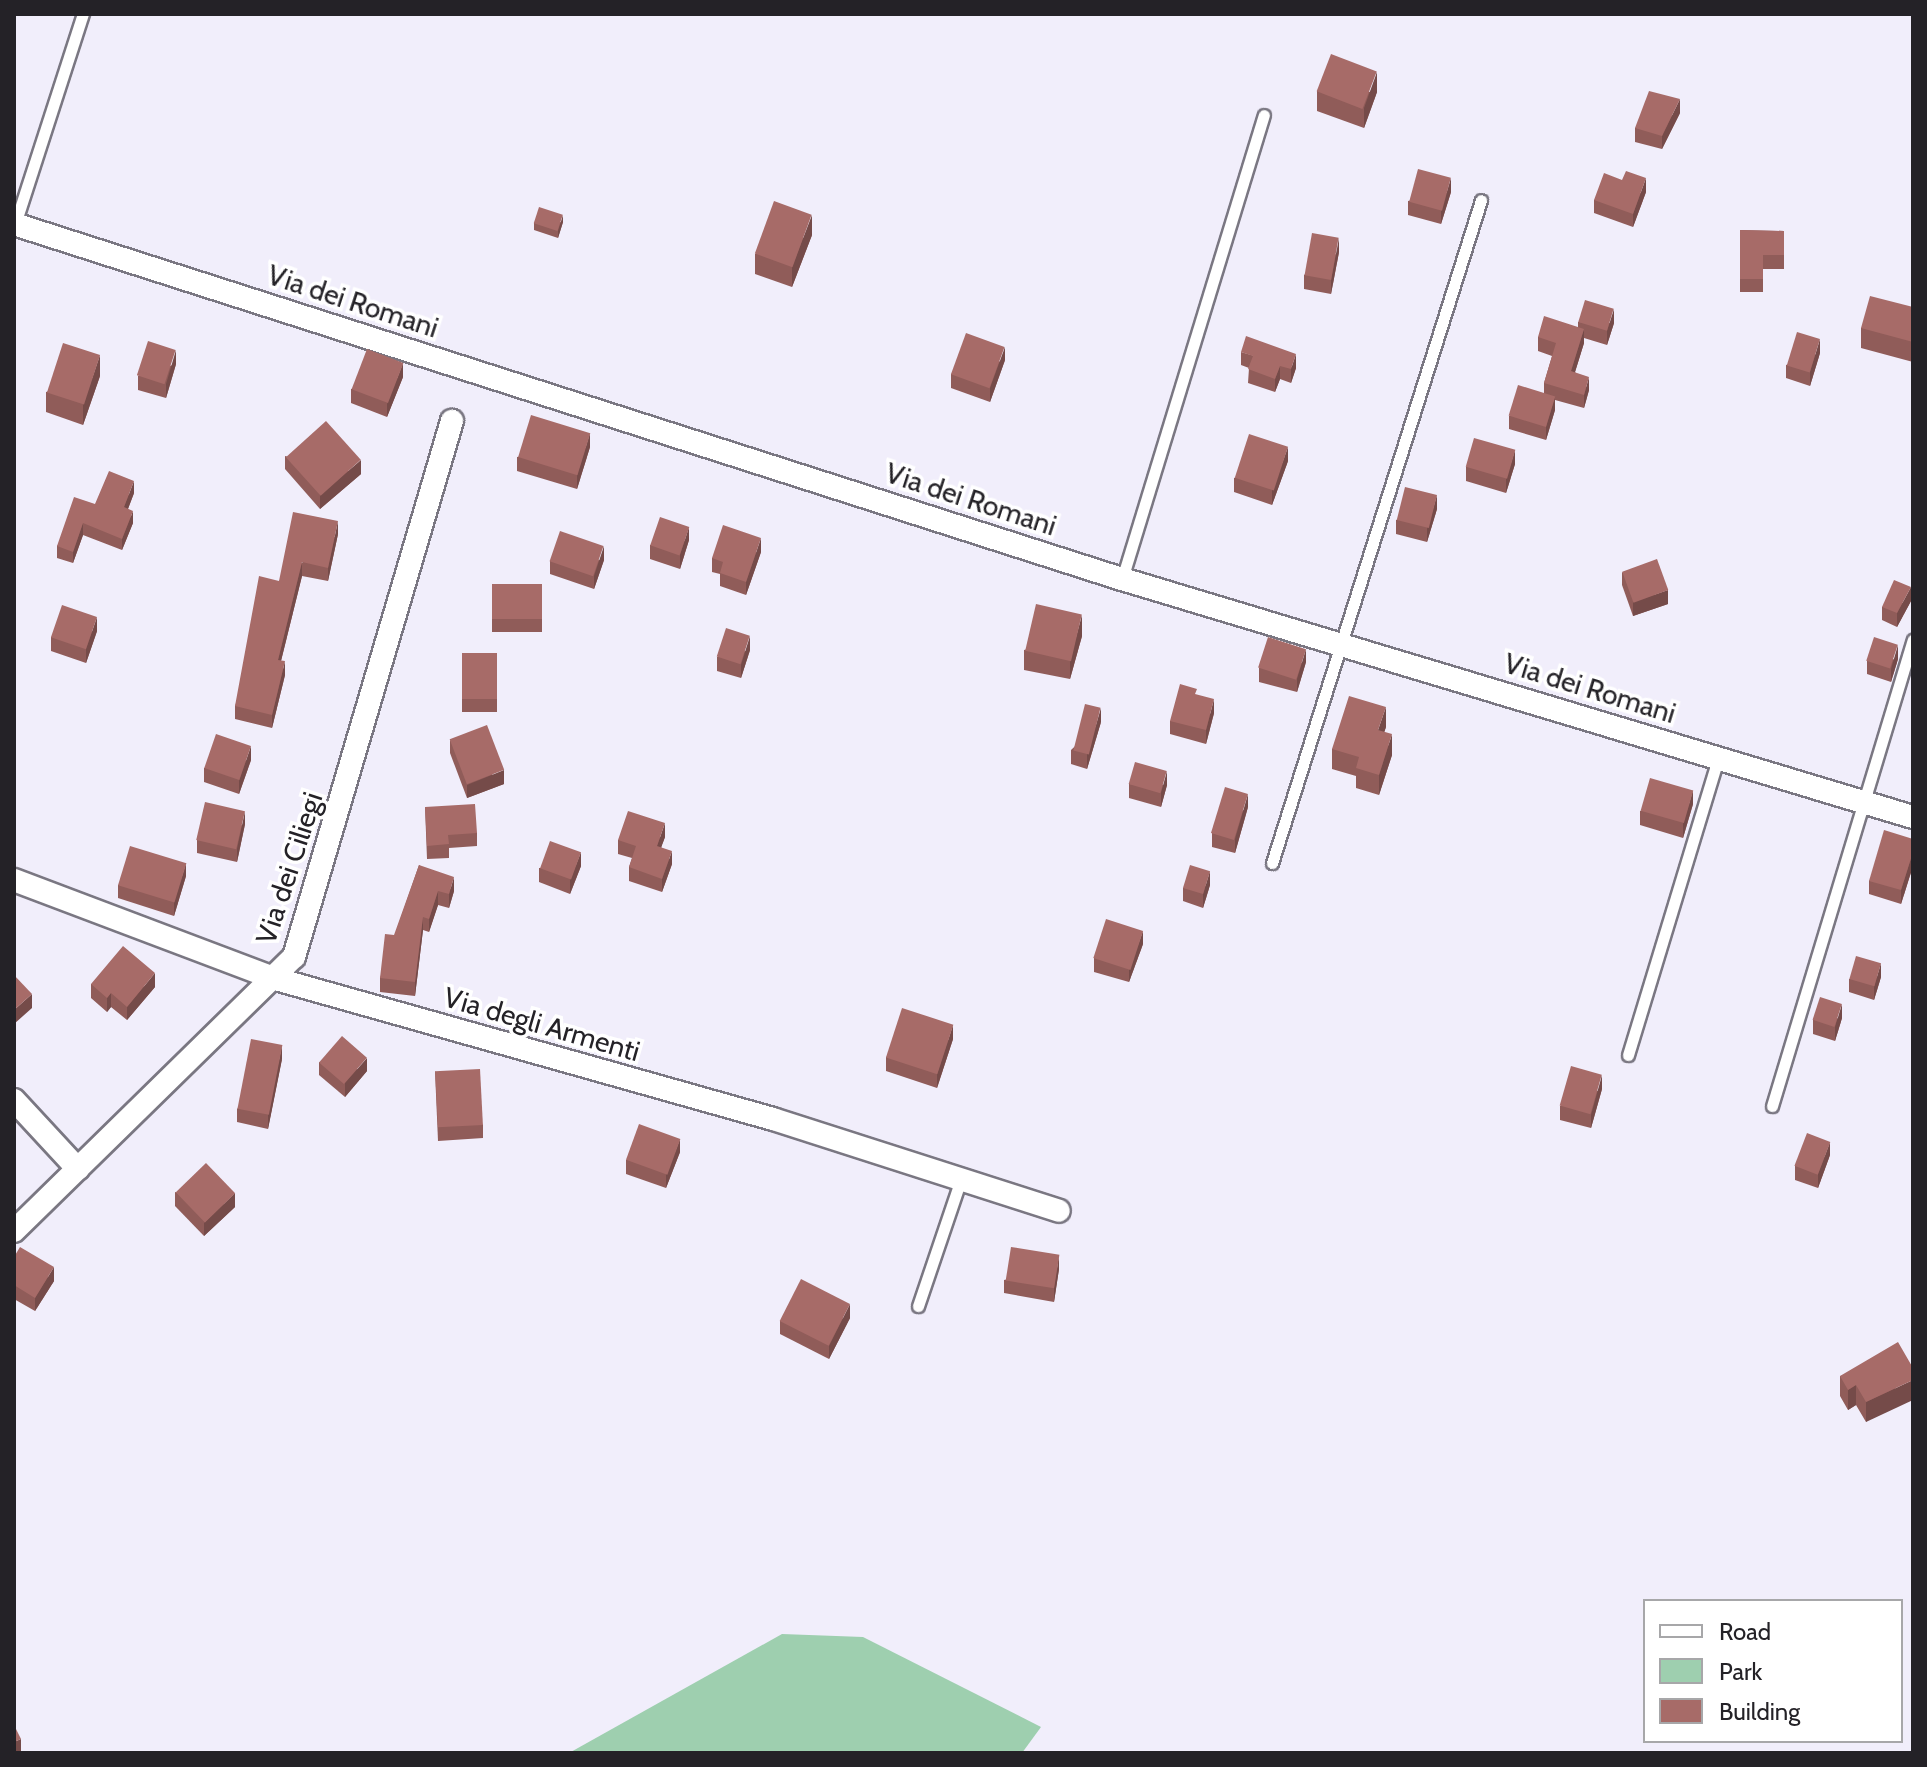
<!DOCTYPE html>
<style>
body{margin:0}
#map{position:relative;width:1927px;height:1767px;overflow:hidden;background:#f1eefb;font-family:Cabin,sans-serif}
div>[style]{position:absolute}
.green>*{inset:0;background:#9ecfaf}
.roads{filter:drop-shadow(2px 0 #7a7782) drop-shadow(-2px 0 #7a7782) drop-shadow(0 2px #7a7782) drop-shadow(0 -2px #7a7782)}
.service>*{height:11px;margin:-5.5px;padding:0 5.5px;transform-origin:5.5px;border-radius:5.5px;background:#fff}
.minor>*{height:22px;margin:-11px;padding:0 11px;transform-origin:11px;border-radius:11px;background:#fff}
.wall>*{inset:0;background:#905c59;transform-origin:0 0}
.shaded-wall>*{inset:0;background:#754b49}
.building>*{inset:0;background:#a76b68;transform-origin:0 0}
span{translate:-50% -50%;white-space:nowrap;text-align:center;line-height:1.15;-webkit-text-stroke:7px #fff;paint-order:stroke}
.street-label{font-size:28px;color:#242227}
.frame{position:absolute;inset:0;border:16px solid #242227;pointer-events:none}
.legend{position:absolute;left:1643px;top:1599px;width:260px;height:144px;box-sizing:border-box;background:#fff;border:2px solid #a7a7a9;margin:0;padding:10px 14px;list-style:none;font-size:24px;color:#242227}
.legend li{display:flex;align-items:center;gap:16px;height:40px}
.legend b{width:40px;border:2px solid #a7a7a9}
</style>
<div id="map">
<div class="green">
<div style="clip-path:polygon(782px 1634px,863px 1637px,1041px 1727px,1022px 1753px,569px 1753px)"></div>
</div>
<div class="roads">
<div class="service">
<div style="left:15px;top:224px;width:221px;rotate:-72.1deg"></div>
<div style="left:1122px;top:579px;width:485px;rotate:-73deg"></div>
<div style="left:1272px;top:863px;width:695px;rotate:-72.5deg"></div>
<div style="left:1628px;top:1055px;width:310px;rotate:-73.1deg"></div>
<div style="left:1772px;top:1106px;width:487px;rotate:-73.2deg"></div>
<div style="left:918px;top:1306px;width:134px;rotate:-71.3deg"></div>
</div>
<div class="minor">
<div style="left:14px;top:224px;width:1163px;rotate:17.77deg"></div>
<div style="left:1122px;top:579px;width:826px;rotate:16.75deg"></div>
<div style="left:14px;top:880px;width:280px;rotate:20.7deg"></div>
<div style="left:276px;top:979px;width:516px;rotate:15.73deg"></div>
<div style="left:773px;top:1119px;width:300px;rotate:17.8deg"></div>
<div style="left:14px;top:1100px;width:94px;rotate:47.2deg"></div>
<div style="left:14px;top:1231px;width:392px;rotate:-44.4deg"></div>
<div style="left:294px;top:957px;width:559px;rotate:-73.58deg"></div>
</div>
</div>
<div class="wall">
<div style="clip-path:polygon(1317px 91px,1377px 92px,1364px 128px,1317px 111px)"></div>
<div style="clip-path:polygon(1680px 113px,1662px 149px,1635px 142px,1635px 128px)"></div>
<div style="clip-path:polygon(1451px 192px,1441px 224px,1408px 215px,1408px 201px)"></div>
<div style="clip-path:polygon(1646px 192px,1633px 227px,1594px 213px,1594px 200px)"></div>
<div style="clip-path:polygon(563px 222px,558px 238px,534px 230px,534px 223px)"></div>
<div style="clip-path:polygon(1740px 230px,1784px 231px,1784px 269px,1763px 269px,1763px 292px,1740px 292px)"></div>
<div style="clip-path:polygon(812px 235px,792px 287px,755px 274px,755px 254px)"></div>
<div style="clip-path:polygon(1339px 252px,1331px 294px,1304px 289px,1304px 275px)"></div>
<div style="clip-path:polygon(1913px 307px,1913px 362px,1861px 348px,1861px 328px)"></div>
<div style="clip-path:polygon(1578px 322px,1614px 323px,1607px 345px,1584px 338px,1584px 343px,1575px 372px,1589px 390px,1584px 408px,1555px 400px,1555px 410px,1546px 440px,1509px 429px,1509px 416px,1544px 393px,1544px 383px,1552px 356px,1538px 351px,1538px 337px,1578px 327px)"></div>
<div style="clip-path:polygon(1241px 352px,1296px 368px,1291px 383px,1280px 379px,1275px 392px,1248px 383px,1249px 368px,1241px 365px)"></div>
<div style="clip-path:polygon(1820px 353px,1810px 386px,1786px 378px,1786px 365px)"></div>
<div style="clip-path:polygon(1005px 360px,990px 402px,951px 388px,951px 374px)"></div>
<div style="clip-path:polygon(176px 364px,166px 398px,138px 390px,138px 376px)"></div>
<div style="clip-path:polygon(100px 376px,83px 425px,46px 412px,46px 392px)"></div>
<div style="clip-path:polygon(403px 377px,387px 417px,351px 403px,351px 389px)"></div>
<div style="clip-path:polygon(590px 447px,577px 489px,517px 471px,517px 457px)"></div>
<div style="clip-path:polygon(285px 456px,361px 474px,320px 509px,285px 469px)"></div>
<div style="clip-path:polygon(1288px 461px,1272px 505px,1234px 492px,1234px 478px)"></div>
<div style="clip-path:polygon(1515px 464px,1506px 493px,1466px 481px,1466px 467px)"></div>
<div style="clip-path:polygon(134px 493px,128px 509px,133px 523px,122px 550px,83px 535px,73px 563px,57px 558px,57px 546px,95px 504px)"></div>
<div style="clip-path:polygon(1437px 509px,1427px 542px,1396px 534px,1396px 520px)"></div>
<div style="clip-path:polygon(338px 534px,328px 581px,302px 576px,281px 661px,285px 675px,272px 728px,235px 719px,235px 706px,279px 581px)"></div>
<div style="clip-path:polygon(689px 540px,680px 569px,650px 559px,650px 545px)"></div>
<div style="clip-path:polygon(761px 552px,746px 595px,720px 586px,720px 574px,712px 572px,712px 558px)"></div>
<div style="clip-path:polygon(604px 560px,594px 589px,550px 574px,550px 561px)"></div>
<div style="clip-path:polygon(1622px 572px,1668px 604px,1633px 616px,1622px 585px)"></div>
<div style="left:542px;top:584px;width:48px;height:50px;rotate:90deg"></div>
<div style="clip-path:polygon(1911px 601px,1897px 627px,1882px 620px,1882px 607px)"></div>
<div style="clip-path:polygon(97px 631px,86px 663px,51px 651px,51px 637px)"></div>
<div style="clip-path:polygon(1082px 636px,1070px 679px,1024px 670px,1024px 650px)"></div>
<div style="clip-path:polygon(750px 650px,741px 678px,717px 671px,717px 657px)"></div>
<div style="left:462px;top:653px;width:35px;height:59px"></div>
<div style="clip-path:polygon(1898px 659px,1891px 682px,1867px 674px,1867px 661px)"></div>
<div style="clip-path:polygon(1306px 662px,1297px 692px,1259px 682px,1259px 668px)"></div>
<div style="clip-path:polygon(1214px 713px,1206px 744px,1170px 734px,1170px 721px)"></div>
<div style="clip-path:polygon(1101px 722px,1087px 769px,1071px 764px,1071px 750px)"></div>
<div style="clip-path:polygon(1386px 727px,1384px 732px,1392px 755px,1379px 795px,1356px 788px,1356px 776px,1332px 769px,1332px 749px)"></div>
<div style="clip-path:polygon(450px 740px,504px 784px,467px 798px,450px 753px)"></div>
<div style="clip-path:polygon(251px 760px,239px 794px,204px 782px,204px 768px)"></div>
<div style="clip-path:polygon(1129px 784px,1167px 785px,1161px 807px,1129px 798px)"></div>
<div style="clip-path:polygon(1693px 804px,1683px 838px,1640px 825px,1640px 811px)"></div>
<div style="clip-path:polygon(425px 807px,477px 833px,477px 846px,449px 848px,449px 858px,427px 859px)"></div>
<div style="clip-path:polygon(1248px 807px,1235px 853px,1212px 847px,1212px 833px)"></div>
<div style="clip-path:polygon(245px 824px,237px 862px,197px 853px,197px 840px)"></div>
<div style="clip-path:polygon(665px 837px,661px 847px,672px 864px,662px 892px,629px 881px,629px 867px,632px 858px,618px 854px,618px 840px)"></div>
<div style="clip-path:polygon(1913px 839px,1913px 866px,1901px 904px,1869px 894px,1869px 881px)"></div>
<div style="clip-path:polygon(419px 865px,454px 891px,449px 908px,438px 905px,429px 932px,423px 930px,415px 996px,380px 992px,380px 978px)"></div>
<div style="clip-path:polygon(581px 866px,570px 894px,539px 882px,539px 868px)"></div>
<div style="clip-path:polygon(186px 876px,174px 916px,118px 898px,118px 885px)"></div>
<div style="clip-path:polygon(1210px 885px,1203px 908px,1183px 901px,1183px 888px)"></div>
<div style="clip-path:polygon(1143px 944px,1129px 982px,1094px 972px,1094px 958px)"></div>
<div style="clip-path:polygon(1881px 977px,1874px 1000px,1849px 992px,1849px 979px)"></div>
<div style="clip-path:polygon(91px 984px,155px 987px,127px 1020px,111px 1007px,107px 1012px,91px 998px)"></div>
<div style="clip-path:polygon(1842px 1018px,1835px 1041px,1813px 1034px,1813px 1020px)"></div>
<div style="clip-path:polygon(953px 1039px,937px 1088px,886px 1071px,886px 1057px)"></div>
<div style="clip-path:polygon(282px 1059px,268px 1129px,237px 1122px,237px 1109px)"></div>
<div style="clip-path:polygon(319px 1062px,367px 1071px,345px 1097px,319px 1075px)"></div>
<div style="clip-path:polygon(435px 1071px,483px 1125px,483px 1138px,438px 1141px)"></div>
<div style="clip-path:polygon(1602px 1089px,1591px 1128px,1560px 1120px,1560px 1106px)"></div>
<div style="clip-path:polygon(680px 1152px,666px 1188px,626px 1174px,626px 1160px)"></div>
<div style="clip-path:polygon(1830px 1155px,1818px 1188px,1795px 1180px,1795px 1166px)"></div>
<div style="clip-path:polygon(175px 1192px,235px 1207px,204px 1236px,175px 1206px)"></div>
<div style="clip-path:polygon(14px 1257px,54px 1281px,35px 1311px,14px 1299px)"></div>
<div style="clip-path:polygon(1059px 1269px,1054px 1302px,1004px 1293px,1004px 1280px)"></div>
<div style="clip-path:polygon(850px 1318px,829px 1359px,780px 1334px,780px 1321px)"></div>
<div style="clip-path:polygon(1913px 1368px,1866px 1422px,1856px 1405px,1848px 1410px,1840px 1396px,1840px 1376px)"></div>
</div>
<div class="shaded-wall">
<div style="clip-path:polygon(1377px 72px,1377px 92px,1364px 128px,1364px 108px)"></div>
<div style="clip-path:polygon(1680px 99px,1680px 113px,1662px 149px,1662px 136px)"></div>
<div style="clip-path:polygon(1451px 178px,1451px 192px,1441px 224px,1441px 211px)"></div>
<div style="clip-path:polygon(1646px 178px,1646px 192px,1633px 227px,1633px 214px)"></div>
<div style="clip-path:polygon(563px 215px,563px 222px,558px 238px,558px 231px)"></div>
<div style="clip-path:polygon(812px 215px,812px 235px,792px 287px,792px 267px)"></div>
<div style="clip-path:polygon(1339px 238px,1339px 252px,1331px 294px,1331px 280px)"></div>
<div style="clip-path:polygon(1614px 309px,1614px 323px,1607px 345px,1607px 331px)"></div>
<div style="clip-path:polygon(1584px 329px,1584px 343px,1571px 385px,1571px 371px)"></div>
<div style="clip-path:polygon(1820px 339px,1820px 353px,1810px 386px,1810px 372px)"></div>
<div style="clip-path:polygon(1005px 347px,1005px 360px,990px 402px,990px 388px)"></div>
<div style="clip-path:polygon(176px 350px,176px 364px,166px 398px,166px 384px)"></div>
<div style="clip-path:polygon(1296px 354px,1296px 368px,1291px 383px,1291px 369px)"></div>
<div style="clip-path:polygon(100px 355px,100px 376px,83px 425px,83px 405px)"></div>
<div style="clip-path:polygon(403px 363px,403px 377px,387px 417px,387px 404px)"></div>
<div style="clip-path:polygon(1280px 366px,1280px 379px,1275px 392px,1275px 379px)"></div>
<div style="clip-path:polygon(1589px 377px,1589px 390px,1584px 408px,1584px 395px)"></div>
<div style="clip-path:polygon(1555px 396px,1555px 410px,1546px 440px,1546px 427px)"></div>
<div style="clip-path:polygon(590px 433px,590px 447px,577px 489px,577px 475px)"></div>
<div style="clip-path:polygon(1288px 447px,1288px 461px,1272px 505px,1272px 491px)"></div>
<div style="clip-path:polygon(1515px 450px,1515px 464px,1506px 493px,1506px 479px)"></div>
<div style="clip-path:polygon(361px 460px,361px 474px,320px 509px,320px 495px)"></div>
<div style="clip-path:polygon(134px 481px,134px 493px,124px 519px,124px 507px)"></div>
<div style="clip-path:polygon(1437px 495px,1437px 509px,1427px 542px,1427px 529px)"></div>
<div style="clip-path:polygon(133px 511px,133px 523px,122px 550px,122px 539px)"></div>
<div style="clip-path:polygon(338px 521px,338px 534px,328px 581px,328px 568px)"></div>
<div style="clip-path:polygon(83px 523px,83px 535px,73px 563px,73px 552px)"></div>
<div style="clip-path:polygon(689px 527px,689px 540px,680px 569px,680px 555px)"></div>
<div style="clip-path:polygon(761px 538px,761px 552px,746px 595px,746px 582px)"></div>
<div style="clip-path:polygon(604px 546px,604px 560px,594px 589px,594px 576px)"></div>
<div style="clip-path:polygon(302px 562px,302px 576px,278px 673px,278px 660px)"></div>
<div style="clip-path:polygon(1911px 587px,1911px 601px,1897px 627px,1897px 613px)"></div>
<div style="clip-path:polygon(1668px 590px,1668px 604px,1633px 616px,1633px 602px)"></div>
<div style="clip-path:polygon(1082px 615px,1082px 636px,1070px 679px,1070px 659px)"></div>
<div style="clip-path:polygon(97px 617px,97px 631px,86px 663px,86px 649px)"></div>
<div style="clip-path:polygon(750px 636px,750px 650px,741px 678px,741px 665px)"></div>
<div style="clip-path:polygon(1898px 645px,1898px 659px,1891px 682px,1891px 669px)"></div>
<div style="clip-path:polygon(1306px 649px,1306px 662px,1297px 692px,1297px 679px)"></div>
<div style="clip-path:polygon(285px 661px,285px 675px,272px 728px,272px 715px)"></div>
<div style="clip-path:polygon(1214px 699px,1214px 713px,1206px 744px,1206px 730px)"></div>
<div style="clip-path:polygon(1386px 707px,1386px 727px,1378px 751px,1378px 730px)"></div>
<div style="clip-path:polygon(1101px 708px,1101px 722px,1087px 769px,1087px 755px)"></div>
<div style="clip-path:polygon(1392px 734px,1392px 755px,1379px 795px,1379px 775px)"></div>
<div style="clip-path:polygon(251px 746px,251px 760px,239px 794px,239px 781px)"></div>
<div style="clip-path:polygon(504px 770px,504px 784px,467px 798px,467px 785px)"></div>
<div style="clip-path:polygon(1167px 771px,1167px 785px,1161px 807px,1161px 793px)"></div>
<div style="clip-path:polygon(1693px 790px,1693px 804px,1683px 838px,1683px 824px)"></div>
<div style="clip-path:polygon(1248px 794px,1248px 807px,1235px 853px,1235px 839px)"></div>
<div style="clip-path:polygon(245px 811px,245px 824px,237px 862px,237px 849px)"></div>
<div style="clip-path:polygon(665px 823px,665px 837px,657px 859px,657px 846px)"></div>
<div style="clip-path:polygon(672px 851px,672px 864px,662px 892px,662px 879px)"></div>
<div style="clip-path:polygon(581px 852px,581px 866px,570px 894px,570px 880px)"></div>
<div style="clip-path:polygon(1913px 852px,1913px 866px,1901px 904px,1901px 890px)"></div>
<div style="clip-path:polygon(186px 863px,186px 876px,174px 916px,174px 902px)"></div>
<div style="clip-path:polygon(1210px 871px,1210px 885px,1203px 908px,1203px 894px)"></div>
<div style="clip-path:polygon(454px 877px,454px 891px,449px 908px,449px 894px)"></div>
<div style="clip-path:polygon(438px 891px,438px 905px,429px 932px,429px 919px)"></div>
<div style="clip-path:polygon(423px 917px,423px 930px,415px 996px,415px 982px)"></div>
<div style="clip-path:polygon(1143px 931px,1143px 944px,1129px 982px,1129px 969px)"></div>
<div style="clip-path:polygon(1881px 963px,1881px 977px,1874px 1000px,1874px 987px)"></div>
<div style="clip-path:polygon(155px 973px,155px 987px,127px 1020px,127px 1007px)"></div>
<div style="clip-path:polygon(111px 993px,111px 1007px,107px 1012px,107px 998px)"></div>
<div style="clip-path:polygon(32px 994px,32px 1008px,14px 1024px,14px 1010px)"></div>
<div style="clip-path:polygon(1842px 1004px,1842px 1018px,1835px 1041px,1835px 1027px)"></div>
<div style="clip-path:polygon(953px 1025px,953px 1039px,937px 1088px,937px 1074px)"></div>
<div style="clip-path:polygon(282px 1045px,282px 1059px,268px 1129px,268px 1115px)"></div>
<div style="clip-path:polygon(367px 1058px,367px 1071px,345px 1097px,345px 1083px)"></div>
<div style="clip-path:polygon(1602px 1075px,1602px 1089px,1591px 1128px,1591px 1115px)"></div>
<div style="clip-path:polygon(680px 1139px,680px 1152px,666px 1188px,666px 1175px)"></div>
<div style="clip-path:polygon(1830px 1142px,1830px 1155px,1818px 1188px,1818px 1174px)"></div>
<div style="clip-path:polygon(235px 1193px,235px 1207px,204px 1236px,204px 1223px)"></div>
<div style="clip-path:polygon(1059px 1255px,1059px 1269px,1054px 1302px,1054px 1288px)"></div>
<div style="clip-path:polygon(54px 1267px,54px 1281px,35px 1311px,35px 1298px)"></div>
<div style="clip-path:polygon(850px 1304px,850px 1318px,829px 1359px,829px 1346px)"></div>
<div style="clip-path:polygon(1913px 1380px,1913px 1400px,1866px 1422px,1866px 1402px)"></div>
<div style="clip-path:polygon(1856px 1385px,1856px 1405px,1848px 1410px,1848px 1390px)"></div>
<div style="clip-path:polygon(21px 1739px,21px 1752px,14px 1753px,14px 1742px)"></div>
</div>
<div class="building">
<div style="left:1331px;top:54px;width:49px;height:40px;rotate:21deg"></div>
<div style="clip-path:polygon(1649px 91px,1680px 99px,1662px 136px,1635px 128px)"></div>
<div style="left:1418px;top:169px;width:34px;height:34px;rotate:15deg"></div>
<div style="clip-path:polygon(1626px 171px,1646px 178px,1633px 214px,1594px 200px,1604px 173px,1622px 180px)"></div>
<div style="left:774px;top:201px;width:40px;height:56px;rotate:20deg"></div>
<div style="left:539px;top:207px;width:25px;height:17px;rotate:18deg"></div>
<div style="clip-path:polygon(1740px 230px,1784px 231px,1784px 255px,1763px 255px,1763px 279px,1740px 279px)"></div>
<div style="left:1312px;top:233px;width:27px;height:43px;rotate:10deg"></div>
<div style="clip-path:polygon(1870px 296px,1913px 307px,1913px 342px,1861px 328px)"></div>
<div style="left:1585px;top:300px;width:30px;height:23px;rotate:17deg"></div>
<div style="clip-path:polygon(1544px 316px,1584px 329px,1571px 371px,1589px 377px,1584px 395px,1544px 383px,1556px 343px,1538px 337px)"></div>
<div style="left:1797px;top:332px;width:24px;height:35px;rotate:17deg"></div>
<div style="left:966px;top:333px;width:41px;height:44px;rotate:20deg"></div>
<div style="clip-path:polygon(1246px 336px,1296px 354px,1291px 369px,1280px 366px,1275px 379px,1248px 369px,1253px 356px,1241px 352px)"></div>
<div style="left:148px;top:341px;width:29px;height:36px;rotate:18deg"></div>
<div style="left:63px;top:343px;width:39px;height:52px;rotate:18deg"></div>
<div style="left:367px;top:349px;width:39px;height:43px;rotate:21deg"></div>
<div style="left:1518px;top:385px;width:39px;height:32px;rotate:17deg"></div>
<div style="left:531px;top:415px;width:62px;height:44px;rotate:17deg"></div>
<div style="left:326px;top:421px;width:52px;height:54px;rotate:48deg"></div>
<div style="left:1249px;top:434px;width:41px;height:46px;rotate:18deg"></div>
<div style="left:1474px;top:438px;width:43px;height:30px;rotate:16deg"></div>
<div style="clip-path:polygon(109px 471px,134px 481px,124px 507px,133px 511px,122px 539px,83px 523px,73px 552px,57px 546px,74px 497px,95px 504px)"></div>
<div style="left:1405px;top:487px;width:33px;height:34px;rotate:14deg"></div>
<div style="clip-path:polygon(293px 512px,338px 521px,328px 568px,302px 562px,278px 660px,285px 661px,272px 715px,235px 706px,259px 576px,279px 581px)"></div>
<div style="left:660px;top:517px;width:31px;height:30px;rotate:19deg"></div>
<div style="clip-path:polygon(723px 525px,761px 538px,746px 582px,720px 573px,723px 562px,712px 558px)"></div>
<div style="left:560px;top:531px;width:46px;height:32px;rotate:19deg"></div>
<div style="left:1657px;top:559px;width:33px;height:37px;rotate:70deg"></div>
<div style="clip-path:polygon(1894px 580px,1911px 587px,1897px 613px,1882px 607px)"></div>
<div style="left:542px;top:584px;width:35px;height:50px;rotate:90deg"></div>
<div style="left:1036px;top:604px;width:47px;height:48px;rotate:13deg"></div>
<div style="left:62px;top:605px;width:37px;height:34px;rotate:19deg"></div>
<div style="left:726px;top:628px;width:25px;height:30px;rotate:18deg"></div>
<div style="left:1268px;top:637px;width:40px;height:32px;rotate:18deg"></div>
<div style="left:1874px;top:637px;width:25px;height:25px;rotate:18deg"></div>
<div style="left:462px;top:653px;width:35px;height:46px"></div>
<div style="clip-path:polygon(1180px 684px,1197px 689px,1195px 694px,1214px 699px,1206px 730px,1170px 721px)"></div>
<div style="clip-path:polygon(1349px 696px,1386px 707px,1378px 730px,1392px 734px,1379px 775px,1356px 768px,1359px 757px,1332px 749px)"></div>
<div style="left:1085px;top:704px;width:16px;height:48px;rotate:14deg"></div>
<div style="left:487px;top:725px;width:48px;height:40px;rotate:69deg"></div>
<div style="left:216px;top:734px;width:37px;height:36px;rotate:19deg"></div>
<div style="left:1135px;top:762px;width:33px;height:23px;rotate:16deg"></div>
<div style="left:1650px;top:778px;width:45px;height:34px;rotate:16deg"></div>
<div style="left:1225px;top:787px;width:24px;height:48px;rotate:17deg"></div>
<div style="left:205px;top:802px;width:41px;height:39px;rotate:13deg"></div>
<div style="clip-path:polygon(475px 804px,477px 833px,448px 835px,449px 844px,427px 846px,425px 807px)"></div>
<div style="clip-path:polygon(628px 811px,665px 823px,657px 846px,672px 851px,662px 879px,629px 867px,636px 846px,618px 840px)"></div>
<div style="clip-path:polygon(1884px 830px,1913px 839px,1913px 852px,1901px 890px,1869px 881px)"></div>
<div style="left:550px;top:841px;width:33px;height:29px;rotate:20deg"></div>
<div style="left:130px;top:846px;width:59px;height:41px;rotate:17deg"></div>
<div style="clip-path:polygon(419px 865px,454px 877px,449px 894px,438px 891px,429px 919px,423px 917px,415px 982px,380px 978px,385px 934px,394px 935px)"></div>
<div style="left:1190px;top:865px;width:21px;height:24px;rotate:17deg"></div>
<div style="left:1106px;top:919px;width:39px;height:41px;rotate:18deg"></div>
<div style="clip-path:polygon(123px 946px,155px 973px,127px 1007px,111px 993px,107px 998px,91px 984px)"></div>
<div style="left:1856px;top:956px;width:26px;height:24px;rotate:16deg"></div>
<div style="clip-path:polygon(14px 975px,32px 994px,14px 1010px)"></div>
<div style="left:1820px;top:997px;width:23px;height:24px;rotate:18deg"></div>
<div style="left:902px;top:1008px;width:54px;height:52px;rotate:18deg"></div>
<div style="left:342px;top:1036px;width:33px;height:35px;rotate:41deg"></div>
<div style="left:251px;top:1039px;width:32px;height:71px;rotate:11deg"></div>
<div style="left:1571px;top:1066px;width:32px;height:41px;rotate:16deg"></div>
<div style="left:480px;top:1069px;width:56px;height:45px;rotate:87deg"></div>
<div style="left:639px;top:1124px;width:44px;height:38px;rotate:20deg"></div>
<div style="left:1807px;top:1133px;width:25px;height:35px;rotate:21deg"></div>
<div style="left:206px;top:1163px;width:42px;height:42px;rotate:46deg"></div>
<div style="clip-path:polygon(20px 1247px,54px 1267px,35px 1298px,14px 1285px,14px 1257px)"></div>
<div style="left:1011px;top:1247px;width:49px;height:34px;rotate:9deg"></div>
<div style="left:801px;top:1279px;width:55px;height:47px;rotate:27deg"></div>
<div style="clip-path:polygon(1898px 1342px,1913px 1368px,1913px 1380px,1866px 1402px,1856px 1385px,1848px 1390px,1840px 1376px)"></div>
<div style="clip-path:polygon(14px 1725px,21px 1739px,14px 1742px)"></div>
</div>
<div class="street-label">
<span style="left:353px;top:301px;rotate:18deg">Via dei Romani</span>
<span style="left:971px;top:499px;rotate:18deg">Via dei Romani</span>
<span style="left:1590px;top:688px;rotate:17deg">Via dei Romani</span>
<span style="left:289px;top:868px;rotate:-72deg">Via dei Ciliegi</span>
<span style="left:542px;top:1024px;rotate:16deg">Via degli Armenti</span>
</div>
<div class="frame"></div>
<ul class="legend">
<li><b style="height:10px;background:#fff"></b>Road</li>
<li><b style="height:22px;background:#9ecfaf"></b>Park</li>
<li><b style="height:22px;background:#a76b68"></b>Building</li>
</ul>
</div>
